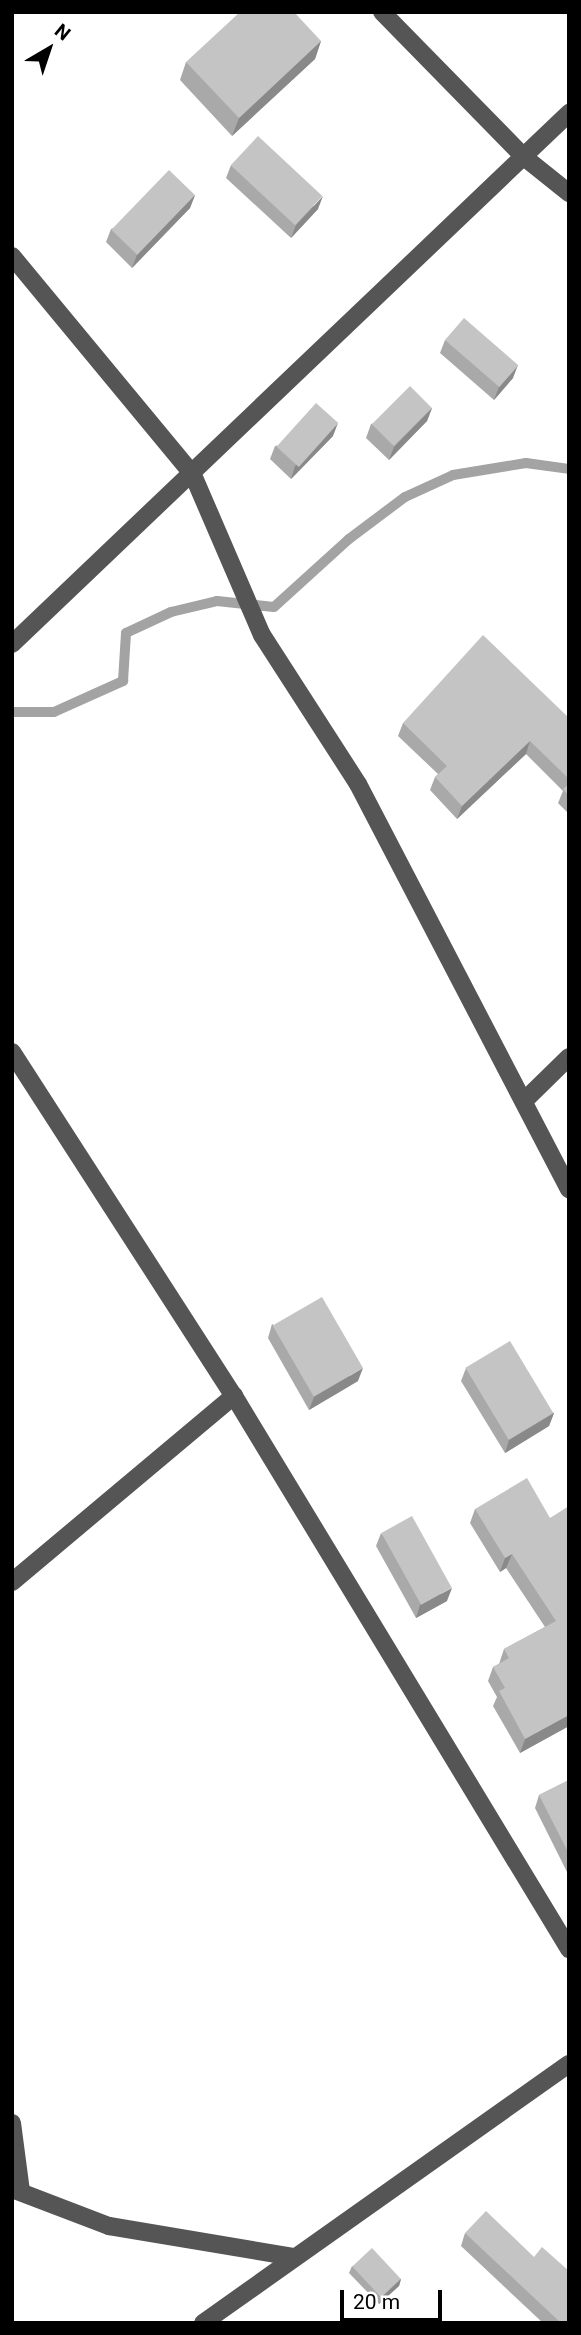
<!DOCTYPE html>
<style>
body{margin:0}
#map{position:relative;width:581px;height:2335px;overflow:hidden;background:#fff;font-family:Roboto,sans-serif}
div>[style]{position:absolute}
.stream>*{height:10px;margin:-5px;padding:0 5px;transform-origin:5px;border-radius:5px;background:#a3a3a3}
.minor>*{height:18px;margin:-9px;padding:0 9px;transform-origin:9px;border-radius:9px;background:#555}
.wall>*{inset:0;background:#a9a9a9}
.shaded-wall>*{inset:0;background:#898989}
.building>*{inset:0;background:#c4c4c4;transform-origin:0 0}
span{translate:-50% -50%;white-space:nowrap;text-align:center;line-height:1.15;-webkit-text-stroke:6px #fff;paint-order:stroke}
.frame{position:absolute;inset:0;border:14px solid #000;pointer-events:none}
.north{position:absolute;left:14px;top:14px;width:70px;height:70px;-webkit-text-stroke:5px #fff;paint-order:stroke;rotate:39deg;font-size:19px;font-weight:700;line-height:28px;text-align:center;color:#000}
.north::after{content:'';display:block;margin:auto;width:24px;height:32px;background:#000;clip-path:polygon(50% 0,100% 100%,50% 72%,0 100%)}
.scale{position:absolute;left:340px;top:2290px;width:102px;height:32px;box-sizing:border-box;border:4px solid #000;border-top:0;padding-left:9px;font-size:21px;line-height:24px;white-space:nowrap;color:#000;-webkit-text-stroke:5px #fff;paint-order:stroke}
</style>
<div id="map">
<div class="stream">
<div style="left:12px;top:712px;width:42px"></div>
<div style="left:54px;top:712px;width:76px;rotate:-24.2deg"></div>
<div style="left:123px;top:681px;width:48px;rotate:-86.4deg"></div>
<div style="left:126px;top:633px;width:50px;rotate:-25deg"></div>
<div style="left:171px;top:612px;width:47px;rotate:-13.4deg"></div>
<div style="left:217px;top:601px;width:57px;rotate:6deg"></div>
<div style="left:274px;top:607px;width:101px;rotate:-42.2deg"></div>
<div style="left:349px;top:539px;width:70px;rotate:-36.9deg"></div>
<div style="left:405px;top:497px;width:53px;rotate:-24.6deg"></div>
<div style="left:453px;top:475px;width:74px;rotate:-9.3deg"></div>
<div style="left:526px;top:463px;width:43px;rotate:7.9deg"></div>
</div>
<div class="minor">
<div style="left:382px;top:12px;width:203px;rotate:45.6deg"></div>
<div style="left:524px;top:157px;width:58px;rotate:38.7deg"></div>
<div style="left:12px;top:256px;width:284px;rotate:50.4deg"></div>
<div style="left:193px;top:475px;width:174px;rotate:66.7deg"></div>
<div style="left:262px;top:635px;width:177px;rotate:57.2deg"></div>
<div style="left:358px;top:784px;width:457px;rotate:62.5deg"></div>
<div style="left:12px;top:644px;width:770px;rotate:-43.63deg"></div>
<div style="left:12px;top:1052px;width:409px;rotate:57.2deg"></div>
<div style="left:234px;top:1396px;width:647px;rotate:58.79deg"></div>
<div style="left:524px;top:1101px;width:63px;rotate:-44.4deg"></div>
<div style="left:12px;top:1582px;width:290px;rotate:-40deg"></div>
<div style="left:12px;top:2123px;width:69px;rotate:82.5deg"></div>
<div style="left:12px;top:2189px;width:104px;rotate:20.9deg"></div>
<div style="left:109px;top:2226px;width:188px;rotate:9.5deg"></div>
<div style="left:203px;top:2323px;width:448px;rotate:-35.3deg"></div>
</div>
<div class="wall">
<div style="clip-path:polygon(321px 41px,315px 59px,232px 136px,180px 80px,186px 62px)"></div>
<div style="clip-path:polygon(231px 165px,318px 209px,291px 238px,226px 178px)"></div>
<div style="clip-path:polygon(195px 195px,190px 208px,132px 268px,106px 242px,111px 229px)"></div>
<div style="clip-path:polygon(445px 340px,513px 378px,494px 400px,440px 353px)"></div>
<div style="clip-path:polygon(432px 408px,427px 421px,389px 460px,366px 438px,371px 424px)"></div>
<div style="clip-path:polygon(333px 436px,291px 479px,270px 459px,275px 446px)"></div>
<div style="clip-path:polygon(569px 718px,569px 814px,558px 803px,563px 791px,526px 754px,457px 819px,430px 790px,435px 777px,438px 774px,398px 736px,403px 723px)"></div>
<div style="clip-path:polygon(272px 1324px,358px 1381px,309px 1410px,268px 1338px)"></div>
<div style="clip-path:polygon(466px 1368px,554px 1413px,549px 1426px,505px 1453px,461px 1381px)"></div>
<div style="clip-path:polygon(475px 1509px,550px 1518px,569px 1726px,520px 1753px,493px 1706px,497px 1697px,488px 1681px,493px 1667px,499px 1664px,504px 1649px,545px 1627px,506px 1568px,500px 1572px,470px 1523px)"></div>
<div style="clip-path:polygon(381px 1533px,447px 1601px,416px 1618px,376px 1546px)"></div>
<div style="clip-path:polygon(569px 1780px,569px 1871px,567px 1872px,535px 1808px,539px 1795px)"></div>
<div style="clip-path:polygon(465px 2233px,534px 2257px,569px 2323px,543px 2323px,461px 2246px)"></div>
<div style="clip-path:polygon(352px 2266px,401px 2279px,399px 2286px,379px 2304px,349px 2273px)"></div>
</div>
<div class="shaded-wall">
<div style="clip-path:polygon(321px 41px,315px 59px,232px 136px,239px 118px)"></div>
<div style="clip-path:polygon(195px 195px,190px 208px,132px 268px,137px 255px)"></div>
<div style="clip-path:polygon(323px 196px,318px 209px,291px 238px,296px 225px)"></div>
<div style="clip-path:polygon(518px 365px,513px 378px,494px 400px,499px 387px)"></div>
<div style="clip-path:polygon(432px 408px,427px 421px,389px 460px,394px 447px)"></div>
<div style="clip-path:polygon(338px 423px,333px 436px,291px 479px,295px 466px)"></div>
<div style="clip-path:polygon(530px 741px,526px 754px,457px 819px,462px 806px)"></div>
<div style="clip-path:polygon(363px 1368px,358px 1381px,309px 1410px,314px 1397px)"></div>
<div style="clip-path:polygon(554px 1413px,549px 1426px,505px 1453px,509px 1440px)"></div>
<div style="clip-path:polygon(512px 1554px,506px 1568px,500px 1572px,505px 1558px)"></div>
<div style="clip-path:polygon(452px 1588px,447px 1601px,416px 1618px,420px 1605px)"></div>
<div style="clip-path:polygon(569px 1715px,569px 1726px,520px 1753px,525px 1739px)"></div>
<div style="clip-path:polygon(401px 2279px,399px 2286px,379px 2304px,382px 2297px)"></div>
</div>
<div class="building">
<div style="clip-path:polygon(240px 12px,294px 12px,321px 41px,239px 118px,186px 62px)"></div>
<div style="left:258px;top:136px;width:88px;height:40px;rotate:43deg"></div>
<div style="left:169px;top:170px;width:36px;height:83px;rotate:44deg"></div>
<div style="left:464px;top:318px;width:72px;height:29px;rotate:41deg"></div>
<div style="left:410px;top:386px;width:31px;height:54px;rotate:45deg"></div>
<div style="left:316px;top:403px;width:30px;height:59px;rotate:42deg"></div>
<div style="clip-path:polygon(483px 635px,569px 718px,569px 779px,530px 741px,462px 806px,435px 777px,447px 766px,403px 723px)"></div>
<div style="clip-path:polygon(569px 784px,569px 796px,563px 789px)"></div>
<div style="left:322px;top:1297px;width:82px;height:57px;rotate:60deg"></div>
<div style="left:510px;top:1341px;width:84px;height:52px;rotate:59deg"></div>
<div style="clip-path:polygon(527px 1478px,550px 1518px,569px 1506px,569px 1715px,525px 1739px,499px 1691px,505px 1688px,493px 1667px,509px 1658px,504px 1649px,556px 1621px,512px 1554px,505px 1558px,475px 1509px)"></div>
<div style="left:412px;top:1516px;width:82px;height:35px;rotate:61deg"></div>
<div style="clip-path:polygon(569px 1780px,569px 1854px,539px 1795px)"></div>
<div style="clip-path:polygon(486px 2211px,534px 2257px,542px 2247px,569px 2271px,569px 2323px,561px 2323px,465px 2233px)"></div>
<div style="left:372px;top:2248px;width:42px;height:27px;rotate:47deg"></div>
</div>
<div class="frame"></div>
<div class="north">N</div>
<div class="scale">20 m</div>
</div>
